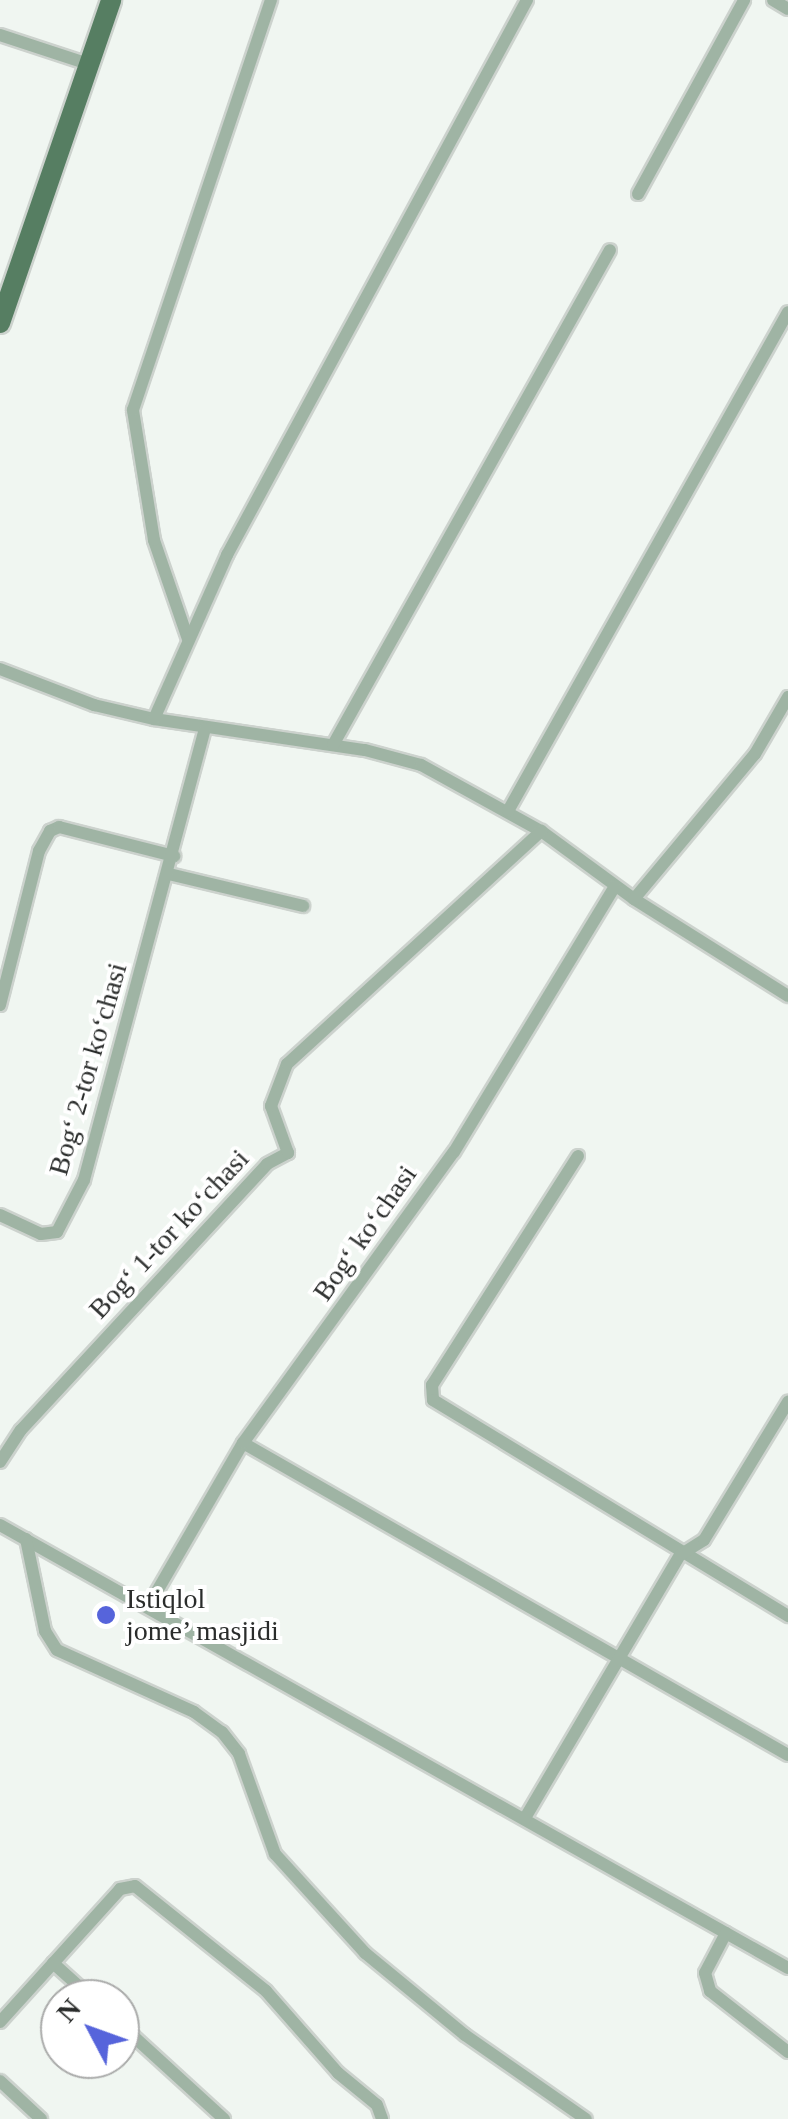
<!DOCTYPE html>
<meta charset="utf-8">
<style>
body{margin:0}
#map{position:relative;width:788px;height:2119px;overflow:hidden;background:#f0f6f1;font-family:"Times New Roman",serif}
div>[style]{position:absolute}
.roads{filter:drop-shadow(2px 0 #ccd2cd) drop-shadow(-2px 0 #ccd2cd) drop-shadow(0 2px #ccd2cd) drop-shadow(0 -2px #ccd2cd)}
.street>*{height:12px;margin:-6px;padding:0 6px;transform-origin:6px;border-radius:6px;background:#9fb4a4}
.primary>*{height:20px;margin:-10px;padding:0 10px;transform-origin:10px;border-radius:10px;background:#567e62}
.dots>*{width:28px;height:28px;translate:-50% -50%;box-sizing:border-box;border:5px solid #fff;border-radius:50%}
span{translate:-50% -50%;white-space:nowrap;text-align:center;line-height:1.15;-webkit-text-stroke:8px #fff;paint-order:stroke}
.street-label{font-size:28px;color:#2a2c2b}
.poi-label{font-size:28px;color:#2a2c2b}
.left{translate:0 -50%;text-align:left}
.north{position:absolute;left:40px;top:1979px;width:100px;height:100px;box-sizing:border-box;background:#fff;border:2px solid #aaabaa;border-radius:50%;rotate:311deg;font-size:28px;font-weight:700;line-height:40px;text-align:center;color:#2a2c2b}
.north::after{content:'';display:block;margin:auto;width:35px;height:45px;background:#5664db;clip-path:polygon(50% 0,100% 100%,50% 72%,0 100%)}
</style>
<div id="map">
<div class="roads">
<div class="street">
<div style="left:773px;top:0;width:17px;rotate:31deg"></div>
<div style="left:0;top:35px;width:93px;rotate:18.2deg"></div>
<div style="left:638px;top:194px;width:221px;rotate:-61.3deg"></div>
<div style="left:188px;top:639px;width:105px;rotate:-109deg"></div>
<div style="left:154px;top:540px;width:132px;rotate:-99.2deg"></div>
<div style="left:133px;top:410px;width:433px;rotate:-71.4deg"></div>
<div style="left:0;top:669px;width:101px;rotate:21deg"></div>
<div style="left:94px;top:705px;width:62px;rotate:13.1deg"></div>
<div style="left:154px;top:719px;width:213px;rotate:8.4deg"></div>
<div style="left:365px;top:750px;width:58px;rotate:15deg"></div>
<div style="left:421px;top:765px;width:137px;rotate:28.8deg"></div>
<div style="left:541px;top:831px;width:115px;rotate:36.2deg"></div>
<div style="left:634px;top:899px;width:182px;rotate:32.2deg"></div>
<div style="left:154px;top:719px;width:180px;rotate:-66deg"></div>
<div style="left:227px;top:555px;width:631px;rotate:-61.61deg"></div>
<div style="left:333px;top:745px;width:567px;rotate:-60.77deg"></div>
<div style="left:508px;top:811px;width:572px;rotate:-60.7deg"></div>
<div style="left:169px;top:874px;width:138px;rotate:13.4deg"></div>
<div style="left:634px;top:899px;width:189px;rotate:-50.2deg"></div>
<div style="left:755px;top:754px;width:66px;rotate:-59.9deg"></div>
<div style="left:0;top:1005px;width:159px;rotate:-75.8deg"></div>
<div style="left:39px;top:851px;width:23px;rotate:-61deg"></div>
<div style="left:50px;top:831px;width:10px;rotate:-24deg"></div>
<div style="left:59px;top:827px;width:119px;rotate:14.2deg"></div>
<div style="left:578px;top:1156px;width:272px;rotate:122.5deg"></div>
<div style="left:432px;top:1385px;width:15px;rotate:86deg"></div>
<div style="left:433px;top:1400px;width:416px;rotate:31.3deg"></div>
<div style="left:0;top:1215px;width:45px;rotate:24.9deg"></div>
<div style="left:41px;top:1234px;width:16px;rotate:-7deg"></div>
<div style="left:57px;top:1232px;width:59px;rotate:-62.6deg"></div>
<div style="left:84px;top:1180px;width:467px;rotate:-75deg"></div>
<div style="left:243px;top:1443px;width:628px;rotate:29.79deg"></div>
<div style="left:0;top:1462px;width:38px;rotate:-57deg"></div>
<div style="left:21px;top:1430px;width:362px;rotate:-47.2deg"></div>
<div style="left:267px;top:1164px;width:24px;rotate:-28deg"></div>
<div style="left:288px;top:1153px;width:50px;rotate:-109.9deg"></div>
<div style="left:271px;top:1106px;width:45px;rotate:-69.1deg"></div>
<div style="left:287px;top:1064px;width:345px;rotate:-42.5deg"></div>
<div style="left:0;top:1525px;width:904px;rotate:29.34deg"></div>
<div style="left:26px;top:1539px;width:94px;rotate:78.3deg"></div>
<div style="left:45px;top:1631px;width:22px;rotate:58deg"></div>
<div style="left:57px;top:1650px;width:150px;rotate:24.3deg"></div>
<div style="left:194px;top:1712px;width:34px;rotate:36deg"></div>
<div style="left:222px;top:1732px;width:28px;rotate:52deg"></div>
<div style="left:239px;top:1754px;width:106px;rotate:70.2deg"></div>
<div style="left:275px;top:1854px;width:134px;rotate:47.7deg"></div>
<div style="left:365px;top:1953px;width:129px;rotate:39.4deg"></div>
<div style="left:465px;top:2035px;width:147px;rotate:34.8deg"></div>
<div style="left:149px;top:1605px;width:187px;rotate:-59.9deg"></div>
<div style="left:243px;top:1443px;width:359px;rotate:-54.1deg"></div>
<div style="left:454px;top:1152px;width:311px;rotate:-58.8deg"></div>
<div style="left:525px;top:1818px;width:305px;rotate:-59.5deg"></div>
<div style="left:680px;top:1555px;width:28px;rotate:-32deg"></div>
<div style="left:704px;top:1540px;width:162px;rotate:-58.7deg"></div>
<div style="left:726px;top:1933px;width:45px;rotate:117.7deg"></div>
<div style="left:705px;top:1973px;width:19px;rotate:74deg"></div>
<div style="left:710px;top:1991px;width:99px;rotate:38deg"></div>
<div style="left:53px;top:1963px;width:54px;rotate:42deg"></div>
<div style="left:0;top:2022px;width:179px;rotate:-47.9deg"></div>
<div style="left:120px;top:1889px;width:15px;rotate:-11deg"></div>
<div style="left:135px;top:1886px;width:168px;rotate:38.7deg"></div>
<div style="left:266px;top:1991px;width:109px;rotate:48.7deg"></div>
<div style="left:338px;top:2073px;width:50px;rotate:39.4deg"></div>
<div style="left:377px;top:2105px;width:15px;rotate:70deg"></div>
<div style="left:120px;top:2024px;width:141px;rotate:42.4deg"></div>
<div style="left:0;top:2081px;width:56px;rotate:42.8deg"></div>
</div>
<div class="primary">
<div style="left:0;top:323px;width:342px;rotate:-71deg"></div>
</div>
</div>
<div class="dots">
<div style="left:106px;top:1615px;background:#5664db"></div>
</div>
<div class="street-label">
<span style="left:88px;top:1069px;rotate:-74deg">Bogʻ 2-tor koʻchasi</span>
<span style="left:365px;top:1233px;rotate:-55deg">Bogʻ koʻchasi</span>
<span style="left:169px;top:1234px;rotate:-47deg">Bogʻ 1-tor koʻchasi</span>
</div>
<div class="poi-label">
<span class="left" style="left:126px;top:1615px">Istiqlol<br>jome’ masjidi</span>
</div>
<div class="north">N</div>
</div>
